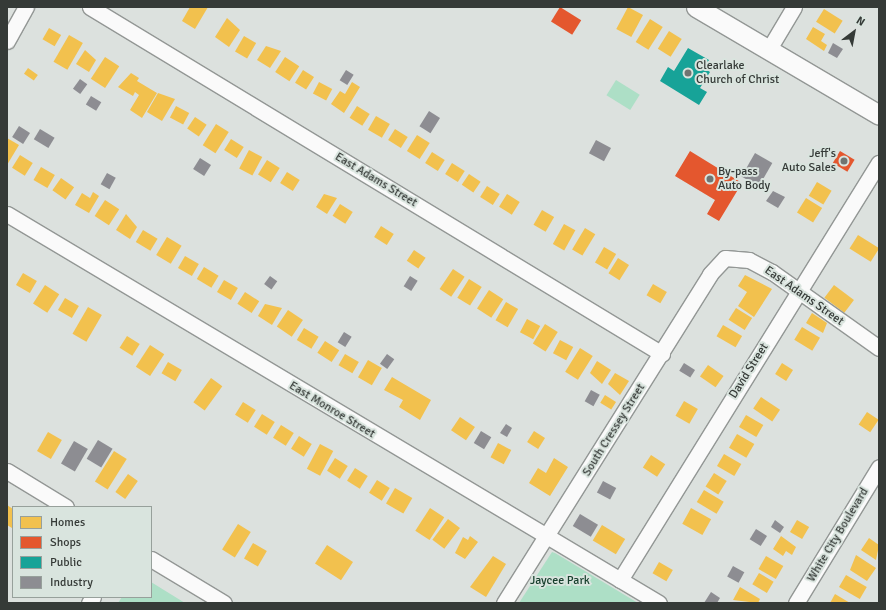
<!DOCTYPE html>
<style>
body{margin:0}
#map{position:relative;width:886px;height:610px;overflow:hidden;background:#dce1de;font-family:Signika,sans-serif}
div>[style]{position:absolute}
.green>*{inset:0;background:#addfc6;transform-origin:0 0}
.homes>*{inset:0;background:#f2c14e;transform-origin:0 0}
.shops>*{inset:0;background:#e4572e;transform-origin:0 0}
.public>*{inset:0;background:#17a398}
.industry>*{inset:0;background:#8d8d92;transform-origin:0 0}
.roads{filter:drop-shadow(1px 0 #939795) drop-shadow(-1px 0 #939795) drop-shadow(0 1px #939795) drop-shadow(0 -1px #939795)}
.minor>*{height:15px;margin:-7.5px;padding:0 7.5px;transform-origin:7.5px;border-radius:7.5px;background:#fafafa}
.major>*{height:19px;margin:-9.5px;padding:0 9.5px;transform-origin:9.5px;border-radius:9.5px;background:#fafafa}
.dots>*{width:11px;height:11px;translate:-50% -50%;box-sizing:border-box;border:2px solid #d9e4de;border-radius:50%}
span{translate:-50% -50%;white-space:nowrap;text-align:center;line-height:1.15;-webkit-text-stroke:4px #d9e4de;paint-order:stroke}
.poi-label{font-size:12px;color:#353a37}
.left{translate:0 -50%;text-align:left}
.right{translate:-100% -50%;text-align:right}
.street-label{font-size:12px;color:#353a37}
.park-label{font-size:12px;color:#18402e}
.frame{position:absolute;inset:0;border:8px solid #353a37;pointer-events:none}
.legend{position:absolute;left:12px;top:506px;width:140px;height:92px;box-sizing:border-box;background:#d9e4de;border:1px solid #97a09b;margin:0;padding:5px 7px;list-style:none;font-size:12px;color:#353a37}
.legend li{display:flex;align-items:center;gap:8px;height:20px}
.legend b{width:20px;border:1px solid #97a09b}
.north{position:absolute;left:834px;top:12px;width:40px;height:40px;-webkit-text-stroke:3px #d9e4de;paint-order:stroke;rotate:32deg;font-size:11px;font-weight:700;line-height:16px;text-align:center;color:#353a37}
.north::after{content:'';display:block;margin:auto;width:14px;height:18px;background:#353a37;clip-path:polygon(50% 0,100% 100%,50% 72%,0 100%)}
</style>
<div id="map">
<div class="green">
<div style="left:616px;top:80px;width:28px;height:18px;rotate:32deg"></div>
<div style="clip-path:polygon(552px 552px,555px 553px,638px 603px,519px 603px)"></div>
<div style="clip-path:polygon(151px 582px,185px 603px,118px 603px,122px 597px,151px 597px)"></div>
</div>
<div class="homes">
<div style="clip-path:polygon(190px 7px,208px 7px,195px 29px,182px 21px)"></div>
<div style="left:628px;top:7px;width:17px;height:25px;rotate:28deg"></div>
<div style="left:824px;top:9px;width:22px;height:15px;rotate:32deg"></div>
<div style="clip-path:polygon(227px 18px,240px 30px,229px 47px,215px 37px)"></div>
<div style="left:650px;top:19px;width:15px;height:27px;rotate:32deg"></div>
<div style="clip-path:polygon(813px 27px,825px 34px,821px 41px,827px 45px,824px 51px,806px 39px)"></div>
<div style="left:49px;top:28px;width:14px;height:13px;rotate:30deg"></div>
<div style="left:669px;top:31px;width:15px;height:21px;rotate:32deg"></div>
<div style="left:69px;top:35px;width:16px;height:31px;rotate:30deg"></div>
<div style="left:244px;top:36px;width:14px;height:18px;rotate:30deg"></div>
<div style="clip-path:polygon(266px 46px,281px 51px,270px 68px,257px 60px)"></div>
<div style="clip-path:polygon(85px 50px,96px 60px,89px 72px,76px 64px)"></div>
<div style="left:105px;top:57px;width:17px;height:26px;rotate:33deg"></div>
<div style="left:285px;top:57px;width:17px;height:18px;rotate:33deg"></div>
<div style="left:28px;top:68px;width:12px;height:7px;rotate:35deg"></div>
<div style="left:303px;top:70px;width:13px;height:15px;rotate:32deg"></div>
<div style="clip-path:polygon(131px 73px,139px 78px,137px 81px,157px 93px,142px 118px,130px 110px,139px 95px,135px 92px,133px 96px,118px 87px)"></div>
<div style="left:319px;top:82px;width:15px;height:13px;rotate:28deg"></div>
<div style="clip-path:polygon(352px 82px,360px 87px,344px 113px,331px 104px,340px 91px,345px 94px)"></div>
<div style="clip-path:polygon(158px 93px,175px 99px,162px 121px,147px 112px)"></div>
<div style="left:176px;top:106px;width:15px;height:13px;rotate:28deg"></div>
<div style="left:357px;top:106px;width:15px;height:14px;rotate:32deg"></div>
<div style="left:376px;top:116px;width:16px;height:16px;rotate:30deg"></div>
<div style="left:195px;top:117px;width:14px;height:14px;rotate:34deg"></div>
<div style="left:216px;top:124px;width:15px;height:25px;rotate:32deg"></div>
<div style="left:395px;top:129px;width:15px;height:13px;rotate:32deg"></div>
<div style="left:417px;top:135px;width:15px;height:19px;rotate:32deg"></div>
<div style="clip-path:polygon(7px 138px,19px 145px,7px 165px)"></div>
<div style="left:231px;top:139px;width:15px;height:13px;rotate:32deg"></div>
<div style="left:249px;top:150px;width:15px;height:21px;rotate:28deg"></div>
<div style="left:432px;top:152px;width:15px;height:13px;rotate:32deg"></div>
<div style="left:20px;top:155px;width:15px;height:15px;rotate:32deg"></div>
<div style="left:267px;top:160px;width:15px;height:17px;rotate:32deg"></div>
<div style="left:452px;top:163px;width:15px;height:13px;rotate:32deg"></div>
<div style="left:41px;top:167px;width:16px;height:15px;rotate:30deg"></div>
<div style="left:287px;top:172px;width:15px;height:13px;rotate:32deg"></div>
<div style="left:469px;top:174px;width:14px;height:13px;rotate:34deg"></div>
<div style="left:61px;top:178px;width:16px;height:15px;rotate:35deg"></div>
<div style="left:817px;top:182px;width:17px;height:16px;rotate:31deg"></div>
<div style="left:487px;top:186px;width:15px;height:13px;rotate:32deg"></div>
<div style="clip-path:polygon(93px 192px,99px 196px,89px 213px,75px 205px,82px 193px,90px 198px)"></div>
<div style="clip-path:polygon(324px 194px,337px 198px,327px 214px,316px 207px)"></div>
<div style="left:507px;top:194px;width:15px;height:15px;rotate:32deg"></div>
<div style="left:806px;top:198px;width:19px;height:17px;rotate:32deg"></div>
<div style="left:105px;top:200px;width:17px;height:19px;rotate:33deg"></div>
<div style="left:340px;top:204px;width:15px;height:14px;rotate:32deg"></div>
<div style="left:542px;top:210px;width:14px;height:17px;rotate:30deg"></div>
<div style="clip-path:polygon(126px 214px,137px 227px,130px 239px,116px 230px)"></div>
<div style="left:564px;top:224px;width:13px;height:23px;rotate:29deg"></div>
<div style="left:381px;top:226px;width:15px;height:13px;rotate:32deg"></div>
<div style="left:585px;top:228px;width:12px;height:25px;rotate:31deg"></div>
<div style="left:143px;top:230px;width:17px;height:14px;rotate:31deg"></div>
<div style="left:858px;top:235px;width:25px;height:16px;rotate:32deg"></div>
<div style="left:167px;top:237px;width:17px;height:21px;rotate:31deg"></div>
<div style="left:604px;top:247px;width:14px;height:18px;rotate:30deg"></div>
<div style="left:414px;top:250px;width:14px;height:13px;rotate:34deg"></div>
<div style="left:185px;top:256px;width:16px;height:14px;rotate:30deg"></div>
<div style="left:618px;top:258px;width:13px;height:18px;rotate:32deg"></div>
<div style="left:204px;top:267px;width:17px;height:14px;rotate:31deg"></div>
<div style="left:453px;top:269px;width:14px;height:24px;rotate:34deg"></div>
<div style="left:23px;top:273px;width:16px;height:14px;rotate:30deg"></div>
<div style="clip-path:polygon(745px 275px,772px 289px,754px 317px,738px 306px,747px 292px,738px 286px)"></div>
<div style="left:469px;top:279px;width:15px;height:22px;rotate:32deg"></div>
<div style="left:224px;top:280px;width:16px;height:14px;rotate:30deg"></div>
<div style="left:653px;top:284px;width:16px;height:13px;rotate:30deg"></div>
<div style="left:45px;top:285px;width:17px;height:22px;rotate:33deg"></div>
<div style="left:834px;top:285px;width:25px;height:16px;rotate:37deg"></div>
<div style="left:489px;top:290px;width:17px;height:22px;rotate:33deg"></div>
<div style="left:245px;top:292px;width:17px;height:14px;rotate:33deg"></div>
<div style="left:65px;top:298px;width:16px;height:14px;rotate:30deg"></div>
<div style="left:506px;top:302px;width:14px;height:21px;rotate:30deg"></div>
<div style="clip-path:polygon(265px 304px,282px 308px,272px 325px,258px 316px)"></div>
<div style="left:88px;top:307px;width:16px;height:31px;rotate:30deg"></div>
<div style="left:736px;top:308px;width:19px;height:14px;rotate:32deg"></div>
<div style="left:288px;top:310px;width:18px;height:20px;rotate:34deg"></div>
<div style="clip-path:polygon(812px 313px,827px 323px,823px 333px,806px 323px)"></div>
<div style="left:527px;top:319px;width:15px;height:15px;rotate:28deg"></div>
<div style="left:545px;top:324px;width:15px;height:23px;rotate:32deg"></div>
<div style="left:723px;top:325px;width:22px;height:13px;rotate:30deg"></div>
<div style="left:802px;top:327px;width:21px;height:15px;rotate:31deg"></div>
<div style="left:304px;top:328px;width:17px;height:14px;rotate:31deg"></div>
<div style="left:127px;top:336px;width:15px;height:14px;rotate:32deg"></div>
<div style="left:560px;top:340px;width:15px;height:15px;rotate:28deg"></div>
<div style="left:325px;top:341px;width:17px;height:14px;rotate:33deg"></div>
<div style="left:150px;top:345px;width:17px;height:26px;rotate:33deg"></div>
<div style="left:580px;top:348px;width:15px;height:28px;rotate:32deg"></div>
<div style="left:345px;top:354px;width:16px;height:13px;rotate:30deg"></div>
<div style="left:368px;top:360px;width:16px;height:20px;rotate:30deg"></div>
<div style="clip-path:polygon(597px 361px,611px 370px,602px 384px,590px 373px)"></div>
<div style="left:168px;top:362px;width:16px;height:13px;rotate:30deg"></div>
<div style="left:782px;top:363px;width:13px;height:13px;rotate:32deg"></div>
<div style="left:708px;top:365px;width:19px;height:14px;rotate:35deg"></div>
<div style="clip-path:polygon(615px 373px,629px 381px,620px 395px,608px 384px)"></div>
<div style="clip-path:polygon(392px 377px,431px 400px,420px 420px,399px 407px,403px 400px,384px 390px)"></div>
<div style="left:211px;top:378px;width:14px;height:30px;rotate:36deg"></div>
<div style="left:605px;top:395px;width:13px;height:9px;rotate:32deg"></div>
<div style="left:761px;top:397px;width:23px;height:14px;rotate:34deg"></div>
<div style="left:684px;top:401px;width:16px;height:17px;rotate:30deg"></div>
<div style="left:243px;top:402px;width:15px;height:15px;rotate:32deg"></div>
<div style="left:867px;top:412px;width:14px;height:15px;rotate:34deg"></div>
<div style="left:262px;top:414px;width:15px;height:15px;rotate:32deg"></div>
<div style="left:746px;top:415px;width:20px;height:14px;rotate:30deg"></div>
<div style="left:460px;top:417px;width:18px;height:16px;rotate:34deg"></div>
<div style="left:281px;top:425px;width:15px;height:15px;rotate:32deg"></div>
<div style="left:534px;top:431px;width:13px;height:13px;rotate:32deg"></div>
<div style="left:48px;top:432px;width:16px;height:22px;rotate:30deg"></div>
<div style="left:737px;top:434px;width:20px;height:16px;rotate:30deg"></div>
<div style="left:299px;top:436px;width:15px;height:15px;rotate:32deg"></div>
<div style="left:498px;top:443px;width:15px;height:16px;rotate:28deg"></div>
<div style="left:320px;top:444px;width:15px;height:28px;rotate:28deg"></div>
<div style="left:114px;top:451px;width:15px;height:36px;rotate:32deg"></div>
<div style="left:724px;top:454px;width:20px;height:14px;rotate:30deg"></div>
<div style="left:651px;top:455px;width:17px;height:15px;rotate:33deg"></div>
<div style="left:335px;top:458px;width:15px;height:15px;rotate:32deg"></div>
<div style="clip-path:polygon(554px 458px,568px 467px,550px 496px,529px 483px,538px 468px,546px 473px)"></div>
<div style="left:355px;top:468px;width:15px;height:15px;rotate:32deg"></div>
<div style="left:714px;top:473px;width:15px;height:16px;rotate:32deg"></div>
<div style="left:128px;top:474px;width:12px;height:22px;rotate:35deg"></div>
<div style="left:377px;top:480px;width:15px;height:15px;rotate:32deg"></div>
<div style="left:395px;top:488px;width:20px;height:18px;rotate:30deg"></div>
<div style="left:704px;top:490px;width:23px;height:14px;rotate:31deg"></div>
<div style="clip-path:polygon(7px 505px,13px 509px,12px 528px,7px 525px)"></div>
<div style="left:430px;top:508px;width:17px;height:27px;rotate:33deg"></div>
<div style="left:691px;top:508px;width:23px;height:18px;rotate:29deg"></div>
<div style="left:448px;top:519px;width:15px;height:26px;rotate:37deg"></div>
<div style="left:797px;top:520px;width:14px;height:14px;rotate:30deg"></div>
<div style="left:238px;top:524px;width:15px;height:30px;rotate:32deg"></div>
<div style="left:602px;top:525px;width:27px;height:18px;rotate:31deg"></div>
<div style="clip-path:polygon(470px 536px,478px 542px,465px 559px,455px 553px,463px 537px,468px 540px)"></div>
<div style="clip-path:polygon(781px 536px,796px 547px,792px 555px,786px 551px,783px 556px,773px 549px)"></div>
<div style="clip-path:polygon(869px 538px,879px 545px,876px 560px,861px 550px)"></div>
<div style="left:253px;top:543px;width:16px;height:18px;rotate:30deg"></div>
<div style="left:327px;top:545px;width:31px;height:22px;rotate:33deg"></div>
<div style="clip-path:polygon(856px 555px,876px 568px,867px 581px,850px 570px)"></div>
<div style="clip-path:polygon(493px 556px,506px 564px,486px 597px,470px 587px)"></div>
<div style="left:766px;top:556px;width:20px;height:15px;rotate:30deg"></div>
<div style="left:659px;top:562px;width:16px;height:13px;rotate:30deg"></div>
<div style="left:759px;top:573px;width:17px;height:13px;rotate:31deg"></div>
<div style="left:846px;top:575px;width:24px;height:14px;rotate:30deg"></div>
<div style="clip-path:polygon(740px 587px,760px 599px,758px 603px,733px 600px)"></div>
<div style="clip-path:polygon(835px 594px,850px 603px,830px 603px)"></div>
</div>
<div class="shops">
<div style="left:560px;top:7px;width:25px;height:17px;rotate:32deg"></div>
<div style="clip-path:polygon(690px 151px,742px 183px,719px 221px,707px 214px,715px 200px,675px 176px)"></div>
<div style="left:840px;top:151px;width:17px;height:14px;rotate:31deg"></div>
</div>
<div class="public">
<div style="clip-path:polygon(688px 48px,709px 60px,704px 68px,710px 72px,700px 88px,707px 92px,699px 105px,660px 81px,668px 67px,674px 71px)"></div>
</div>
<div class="industry">
<div style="clip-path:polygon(833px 43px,843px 49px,837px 58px,828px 53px)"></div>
<div style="left:346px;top:70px;width:9px;height:12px;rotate:32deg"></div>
<div style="left:80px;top:79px;width:9px;height:12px;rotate:36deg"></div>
<div style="left:91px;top:96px;width:12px;height:10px;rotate:31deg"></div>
<div style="left:429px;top:111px;width:13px;height:18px;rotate:32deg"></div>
<div style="left:19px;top:126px;width:13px;height:13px;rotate:32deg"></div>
<div style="left:40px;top:129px;width:17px;height:12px;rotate:31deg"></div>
<div style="left:596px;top:140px;width:17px;height:15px;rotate:28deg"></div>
<div style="left:755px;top:153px;width:20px;height:27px;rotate:30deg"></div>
<div style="left:200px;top:158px;width:13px;height:13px;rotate:32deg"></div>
<div style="left:107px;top:173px;width:10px;height:13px;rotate:29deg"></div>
<div style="clip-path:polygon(773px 191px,785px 197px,778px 208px,766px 201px)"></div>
<div style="left:270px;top:276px;width:9px;height:10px;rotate:36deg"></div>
<div style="left:410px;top:276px;width:9px;height:12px;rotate:32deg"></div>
<div style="left:344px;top:332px;width:9px;height:12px;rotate:32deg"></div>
<div style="left:387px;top:354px;width:9px;height:12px;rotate:36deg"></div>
<div style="left:684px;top:363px;width:13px;height:9px;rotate:32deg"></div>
<div style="left:591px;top:390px;width:10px;height:13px;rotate:29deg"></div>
<div style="clip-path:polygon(506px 424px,512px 428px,507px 437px,500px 433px)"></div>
<div style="left:481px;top:431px;width:12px;height:14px;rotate:31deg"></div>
<div style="left:98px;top:440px;width:17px;height:22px;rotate:31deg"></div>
<div style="left:74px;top:441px;width:16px;height:26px;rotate:30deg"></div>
<div style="left:603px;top:481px;width:15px;height:13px;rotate:28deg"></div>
<div style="left:580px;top:514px;width:21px;height:14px;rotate:31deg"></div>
<div style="clip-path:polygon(775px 520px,784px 527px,780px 533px,771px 527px)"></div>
<div style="left:756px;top:529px;width:13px;height:12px;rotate:32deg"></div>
<div style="left:733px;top:566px;width:13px;height:12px;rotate:29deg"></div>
<div style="clip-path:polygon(711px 592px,720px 598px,717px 603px,704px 603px)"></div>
</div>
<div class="roads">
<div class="minor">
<div style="left:90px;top:7px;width:669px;rotate:31.24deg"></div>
<div style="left:7px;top:41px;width:39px;rotate:-61deg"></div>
<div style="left:769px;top:49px;width:49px;rotate:-59.2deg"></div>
<div style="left:7px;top:214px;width:759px;rotate:30.82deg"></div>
<div style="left:7px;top:471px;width:69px;rotate:31.4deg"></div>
<div style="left:151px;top:559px;width:85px;rotate:31.1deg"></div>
<div style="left:620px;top:580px;width:491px;rotate:-58.2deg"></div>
<div style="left:89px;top:603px;width:7px;rotate:-56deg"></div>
<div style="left:504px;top:603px;width:388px;rotate:-57.9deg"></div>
<div style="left:710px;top:274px;width:22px;rotate:-47deg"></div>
<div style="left:725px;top:258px;width:24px;rotate:5deg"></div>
<div style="left:749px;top:260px;width:26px;rotate:28deg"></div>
<div style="left:772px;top:272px;width:131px;rotate:35.4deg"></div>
<div style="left:796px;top:603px;width:159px;rotate:-58.6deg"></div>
</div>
<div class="major">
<div style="left:696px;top:7px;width:212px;rotate:30.5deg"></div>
</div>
</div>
<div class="dots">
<div style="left:688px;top:73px;background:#6f7471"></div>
<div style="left:844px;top:161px;background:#6f7471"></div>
<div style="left:710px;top:179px;background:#6f7471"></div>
</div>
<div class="poi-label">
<span class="left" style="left:696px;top:73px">Clearlake<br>Church of Christ</span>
<span class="right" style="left:836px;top:161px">Jeff's<br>Auto Sales</span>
<span class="left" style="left:718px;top:179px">By-pass<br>Auto Body</span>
</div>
<div class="street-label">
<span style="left:376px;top:180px;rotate:31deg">East Adams Street</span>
<span style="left:804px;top:296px;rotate:35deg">East Adams Street</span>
<span style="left:749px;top:371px;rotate:-58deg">David Street</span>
<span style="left:332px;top:410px;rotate:31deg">East Monroe Street</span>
<span style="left:614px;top:430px;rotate:-58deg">South Cressey Street</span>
<span style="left:838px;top:535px;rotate:-59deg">White City Boulevard</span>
</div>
<div class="park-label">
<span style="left:560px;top:581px">Jaycee Park</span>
</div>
<div class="frame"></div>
<ul class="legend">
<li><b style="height:11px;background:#f2c14e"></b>Homes</li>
<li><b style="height:11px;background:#e4572e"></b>Shops</li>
<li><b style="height:11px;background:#17a398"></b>Public</li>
<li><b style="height:11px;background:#8d8d92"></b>Industry</li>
</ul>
<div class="north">N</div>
</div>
